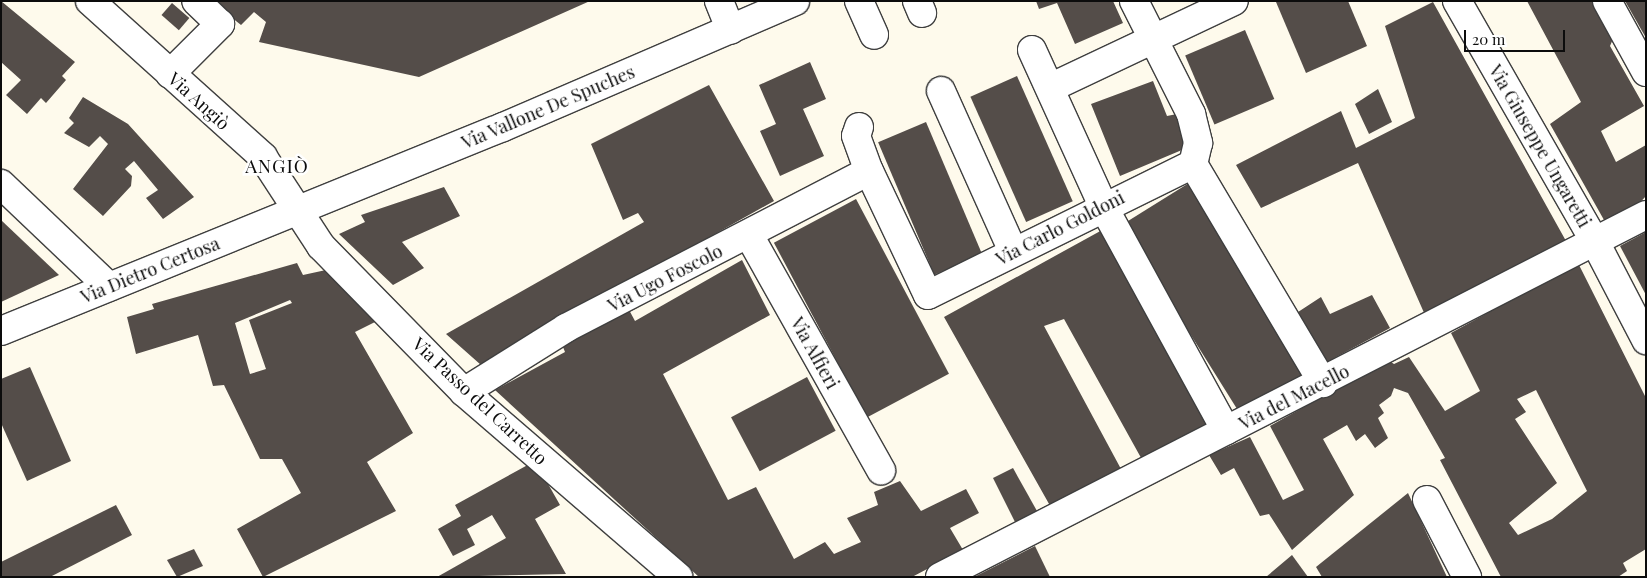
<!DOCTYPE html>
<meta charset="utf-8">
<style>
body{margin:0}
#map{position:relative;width:1647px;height:578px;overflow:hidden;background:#fefaec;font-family:"Playfair Display",serif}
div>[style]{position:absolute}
.building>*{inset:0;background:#544d49;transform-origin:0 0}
.roads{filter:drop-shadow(1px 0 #3f3f3f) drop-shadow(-1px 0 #3f3f3f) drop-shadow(0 1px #3f3f3f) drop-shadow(0 -1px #3f3f3f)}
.minor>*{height:28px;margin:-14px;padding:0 14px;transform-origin:14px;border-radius:14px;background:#fff}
.tertiary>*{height:28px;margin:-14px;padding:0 14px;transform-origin:14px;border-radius:14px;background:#fff}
span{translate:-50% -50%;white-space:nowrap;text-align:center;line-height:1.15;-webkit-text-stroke:5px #fff;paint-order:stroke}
.street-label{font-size:18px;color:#0c0c0c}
.neighbourhood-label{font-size:19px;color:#0c0c0c;letter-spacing:1px}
.frame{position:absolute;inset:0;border:2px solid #0c0c0c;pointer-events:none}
.scale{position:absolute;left:1464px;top:30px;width:101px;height:22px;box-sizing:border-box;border:2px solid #0c0c0c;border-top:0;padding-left:6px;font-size:15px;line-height:18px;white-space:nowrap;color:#0c0c0c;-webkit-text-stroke:4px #fff;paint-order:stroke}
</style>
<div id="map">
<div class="building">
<div style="clip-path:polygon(1px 1px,75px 62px,62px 76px,66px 80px,46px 103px,41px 98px,27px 114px,6px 95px,21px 80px,1px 62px)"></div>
<div style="clip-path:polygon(211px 1px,590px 1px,419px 77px,259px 42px,266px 22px,254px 12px,241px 25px)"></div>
<div style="clip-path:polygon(1036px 1px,1113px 1px,1123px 23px,1075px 44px,1057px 3px,1039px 9px)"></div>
<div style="clip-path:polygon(1348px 1px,1367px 46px,1306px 73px,1276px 2px)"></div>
<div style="clip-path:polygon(1527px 1px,1592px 1px,1613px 39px,1610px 46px,1644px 106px,1601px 131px,1616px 162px,1646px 145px,1646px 196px,1634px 209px,1604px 220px,1550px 124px,1581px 102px)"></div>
<div style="clip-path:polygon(1625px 1px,1646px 1px,1646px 38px)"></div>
<div style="clip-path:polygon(1433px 2px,1566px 241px,1425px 315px,1358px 163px,1261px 208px,1236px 165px,1341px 111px,1356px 148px,1415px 118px,1385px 26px)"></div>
<div style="left:172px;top:3px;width:23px;height:16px;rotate:41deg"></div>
<div style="left:1245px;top:30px;width:75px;height:65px;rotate:67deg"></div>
<div style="clip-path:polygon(810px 62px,826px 99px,803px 109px,824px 156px,780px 176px,760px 131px,776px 124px,759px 85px)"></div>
<div style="left:1017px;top:76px;width:137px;height:51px;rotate:66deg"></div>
<div style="clip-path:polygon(1153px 81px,1167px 116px,1177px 114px,1189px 147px,1120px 176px,1091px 104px)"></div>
<div style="clip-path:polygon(709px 85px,774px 201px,481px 365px,446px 334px,644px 222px,638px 213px,623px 220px,591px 144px)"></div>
<div style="clip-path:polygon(1378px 89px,1392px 122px,1369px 134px,1355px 104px)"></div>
<div style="clip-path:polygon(83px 97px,128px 124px,194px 197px,163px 219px,146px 198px,158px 190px,134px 161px,125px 169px,132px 176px,131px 186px,103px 216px,73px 189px,108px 144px,100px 136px,89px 147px,64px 133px,74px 123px,69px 118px)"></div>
<div style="left:926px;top:122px;width:144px;height:52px;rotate:67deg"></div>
<div style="left:1189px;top:183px;width:228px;height:79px;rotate:58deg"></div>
<div style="clip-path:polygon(444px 187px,460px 216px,402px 242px,424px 268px,393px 285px,339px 234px,365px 222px,361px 215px)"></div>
<div style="left:856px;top:199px;width:198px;height:93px;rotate:62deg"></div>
<div style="clip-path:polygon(1px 220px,59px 275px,1px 302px)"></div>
<div style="clip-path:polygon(1104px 229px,1212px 424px,1145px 465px,1064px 319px,1044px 326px,1121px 469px,1053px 511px,944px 317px)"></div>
<div style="clip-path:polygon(1646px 232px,1646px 295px,1620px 246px)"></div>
<div style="clip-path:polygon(742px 260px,770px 315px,663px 374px,728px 500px,756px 487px,794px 559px,825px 542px,834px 554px,861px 542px,847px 518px,878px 505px,874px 492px,900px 481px,921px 511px,966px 489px,979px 513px,950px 528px,963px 550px,912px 577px,699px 577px,495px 390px,565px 352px,561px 342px,628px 308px,635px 321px)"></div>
<div style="clip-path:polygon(evenodd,297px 263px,303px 275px,326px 270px,377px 321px,355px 332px,413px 433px,367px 462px,396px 511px,263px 577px,237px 529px,301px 493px,282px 459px,260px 459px,224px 385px,213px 386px,198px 335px,136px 354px,127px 317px,154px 309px,152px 304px,297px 263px,290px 300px,292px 303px,249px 320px,266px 369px,250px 374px,235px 323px,290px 300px)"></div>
<div style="clip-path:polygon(evenodd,1578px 263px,1646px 398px,1646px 549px,1623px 563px,1627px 571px,1618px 577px,1501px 577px,1440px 460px,1445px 458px,1408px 393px,1394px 388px,1391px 396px,1379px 405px,1384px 413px,1378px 418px,1388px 438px,1375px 448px,1365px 434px,1356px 441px,1347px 425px,1323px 439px,1354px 495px,1292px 550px,1269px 514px,1260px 516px,1234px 468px,1221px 475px,1209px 455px,1250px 437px,1283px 500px,1304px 490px,1270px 426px,1388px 360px,1394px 364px,1409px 357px,1445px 411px,1480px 391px,1451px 333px,1578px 263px,1536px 390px,1587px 491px,1552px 519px,1518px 535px,1509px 523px,1557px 483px,1515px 419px,1526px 412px,1517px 399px,1536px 390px)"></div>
<div style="clip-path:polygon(1372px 295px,1390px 328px,1327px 362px,1295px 314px,1321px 297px,1330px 314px)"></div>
<div style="clip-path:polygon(30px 367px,71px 461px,27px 481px,1px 423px,1px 379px)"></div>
<div style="left:807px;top:377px;width:61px;height:86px;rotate:62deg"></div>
<div style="clip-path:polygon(535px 461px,560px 505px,535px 519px,566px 574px,437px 577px,506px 538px,492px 515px,467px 529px,475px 545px,453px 556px,438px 529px,461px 516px,455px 505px)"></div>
<div style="clip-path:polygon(1013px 468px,1037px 511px,1017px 526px,993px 478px)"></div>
<div style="clip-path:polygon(1408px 493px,1447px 577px,1322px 577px,1316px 567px)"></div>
<div style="clip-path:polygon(116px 505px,132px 535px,50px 577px,1px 577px,1px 562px)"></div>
<div style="clip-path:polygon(1035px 546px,1050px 577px,974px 577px)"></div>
<div style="clip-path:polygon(194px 549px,203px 566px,177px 577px,167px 560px)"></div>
<div style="clip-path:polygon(1292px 555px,1308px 577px,1266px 577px)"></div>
</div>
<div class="roads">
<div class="minor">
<div style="left:719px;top:1px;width:31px;rotate:68deg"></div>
<div style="left:859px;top:1px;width:37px;rotate:66deg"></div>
<div style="left:917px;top:1px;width:13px;rotate:67deg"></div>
<div style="left:1134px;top:1px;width:127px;rotate:63.2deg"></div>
<div style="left:1191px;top:114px;width:30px;rotate:76deg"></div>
<div style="left:1198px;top:143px;width:22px;rotate:103deg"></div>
<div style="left:1193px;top:164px;width:255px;rotate:59.3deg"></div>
<div style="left:1457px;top:1px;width:275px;rotate:60.2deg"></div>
<div style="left:1594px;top:240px;width:113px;rotate:62.5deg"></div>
<div style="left:1607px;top:1px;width:81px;rotate:61.2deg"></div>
<div style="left:1032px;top:50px;width:171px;rotate:65.5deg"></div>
<div style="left:1103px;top:206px;width:256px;rotate:61.3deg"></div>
<div style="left:170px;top:74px;width:71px;rotate:-45deg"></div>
<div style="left:220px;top:24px;width:33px;rotate:-136deg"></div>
<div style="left:1052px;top:87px;width:201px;rotate:-25.3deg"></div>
<div style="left:941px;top:91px;width:175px;rotate:65.8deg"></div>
<div style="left:859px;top:127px;width:9px;rotate:108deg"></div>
<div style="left:856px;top:136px;width:37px;rotate:70deg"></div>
<div style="left:869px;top:171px;width:137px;rotate:64.6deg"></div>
<div style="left:928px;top:295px;width:296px;rotate:-26.3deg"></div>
<div style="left:1px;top:184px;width:149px;rotate:43.6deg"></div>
<div style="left:749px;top:235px;width:270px;rotate:60.7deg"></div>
<div style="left:464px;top:392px;width:120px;rotate:-32.1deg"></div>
<div style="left:566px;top:328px;width:341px;rotate:-27.4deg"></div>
<div style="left:1427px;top:500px;width:87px;rotate:62.5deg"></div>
<div style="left:940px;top:577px;width:793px;rotate:-27.15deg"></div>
</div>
<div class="tertiary">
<div style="left:90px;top:1px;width:233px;rotate:42deg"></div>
<div style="left:263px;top:157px;width:106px;rotate:56.9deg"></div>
<div style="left:321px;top:246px;width:204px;rotate:45.6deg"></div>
<div style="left:464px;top:392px;width:283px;rotate:40.8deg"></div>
<div style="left:1px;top:331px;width:542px;rotate:-22.12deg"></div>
<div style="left:503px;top:127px;width:318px;rotate:-23.3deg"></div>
</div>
</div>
<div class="street-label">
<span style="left:199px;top:101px;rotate:42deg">Via Angiò</span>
<span style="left:548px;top:107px;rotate:-23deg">Via Vallone De Spuches</span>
<span style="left:1540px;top:146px;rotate:60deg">Via Giuseppe Ungaretti</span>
<span style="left:1060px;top:228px;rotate:-27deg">Via Carlo Goldoni</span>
<span style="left:150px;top:270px;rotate:-22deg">Via Dietro Certosa</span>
<span style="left:665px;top:278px;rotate:-27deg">Via Ugo Foscolo</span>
<span style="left:815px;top:353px;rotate:61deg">Via Alfieri</span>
<span style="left:1294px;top:397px;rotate:-27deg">Via del Macello</span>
<span style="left:480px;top:401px;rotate:43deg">Via Passo del Carretto</span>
</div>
<div class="neighbourhood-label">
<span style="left:277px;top:166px">ANGIÒ</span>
</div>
<div class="frame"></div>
<div class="scale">20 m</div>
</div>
